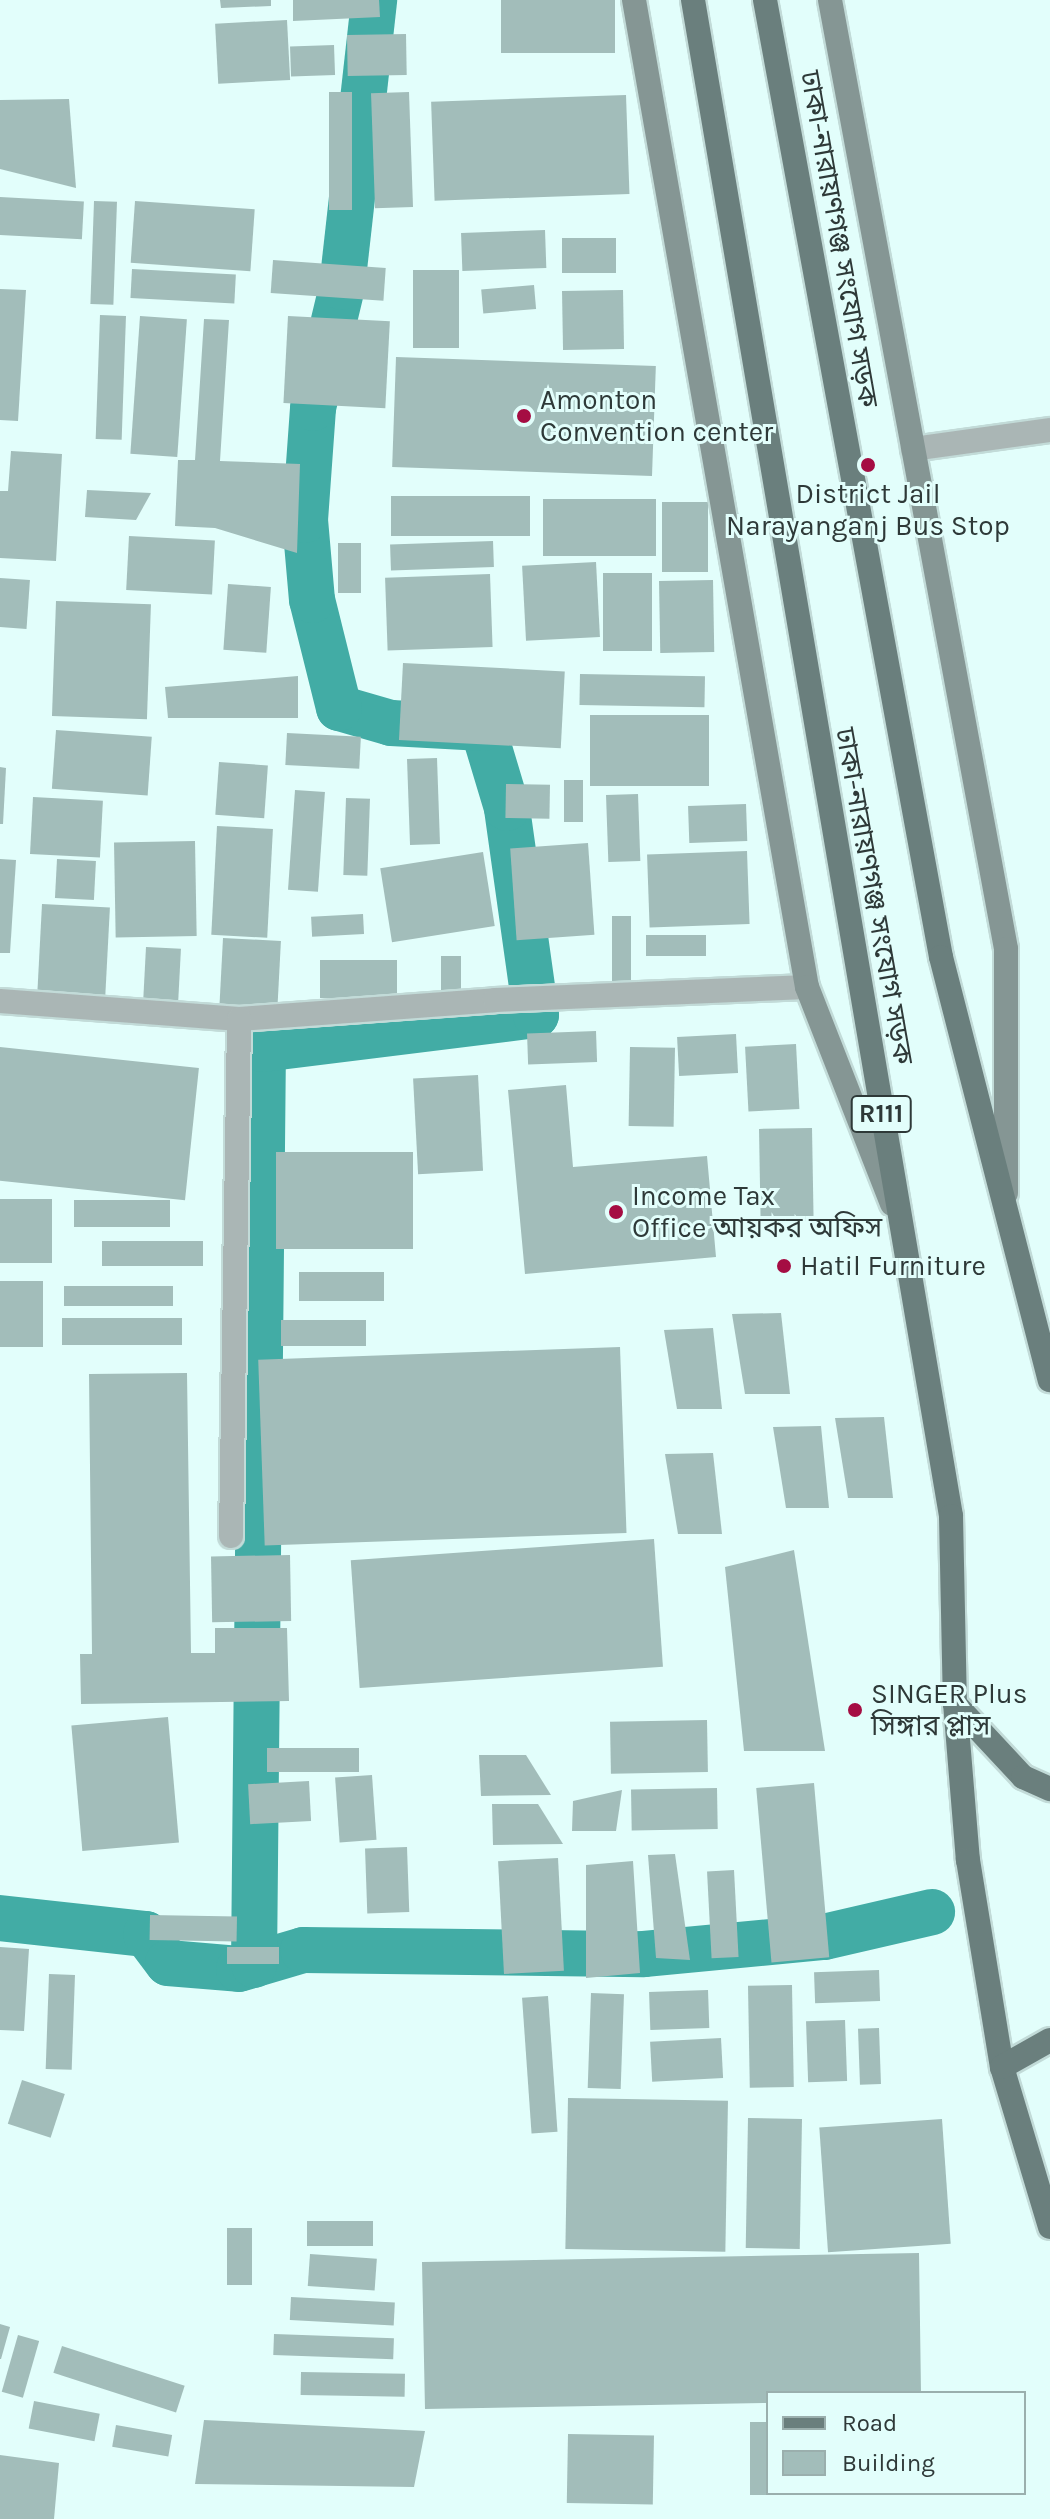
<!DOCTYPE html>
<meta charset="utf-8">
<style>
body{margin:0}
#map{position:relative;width:1050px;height:2519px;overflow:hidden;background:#e2fefb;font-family:Karla,"Noto Sans Bengali",sans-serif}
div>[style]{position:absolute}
.canal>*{height:46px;margin:-23px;padding:0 23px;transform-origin:23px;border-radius:23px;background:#42aca5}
.building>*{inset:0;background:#a2bdba;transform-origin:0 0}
.roads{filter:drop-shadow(2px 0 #c2dbd8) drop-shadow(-2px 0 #c2dbd8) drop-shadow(0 2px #c2dbd8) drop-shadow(0 -2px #c2dbd8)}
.street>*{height:24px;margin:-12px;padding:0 12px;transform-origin:12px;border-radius:12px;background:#aab6b5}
.secondary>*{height:24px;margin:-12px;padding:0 12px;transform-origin:12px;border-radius:12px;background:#859694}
.primary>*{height:24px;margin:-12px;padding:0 12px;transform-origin:12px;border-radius:12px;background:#6a7f7d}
.dots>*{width:22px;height:22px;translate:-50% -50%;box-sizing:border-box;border:4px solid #e2fefb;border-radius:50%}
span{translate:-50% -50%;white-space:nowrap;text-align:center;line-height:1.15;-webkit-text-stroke:6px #e2fefb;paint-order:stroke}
.shield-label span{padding:2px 6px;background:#e2fefb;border:2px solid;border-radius:6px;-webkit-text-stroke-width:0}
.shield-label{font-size:26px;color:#2e3938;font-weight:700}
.street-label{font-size:28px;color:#2e3938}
.poi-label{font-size:28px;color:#2e3938}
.left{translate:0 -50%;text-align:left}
.legend{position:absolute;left:766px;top:2391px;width:260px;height:104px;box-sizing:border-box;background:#e2fefb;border:2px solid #9aafad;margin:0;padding:10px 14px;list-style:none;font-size:24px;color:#2e3938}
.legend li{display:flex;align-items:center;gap:16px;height:40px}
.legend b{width:40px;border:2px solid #9aafad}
</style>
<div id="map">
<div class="canal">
<div style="left:0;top:1918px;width:147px;rotate:6.3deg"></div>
<div style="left:146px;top:1934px;width:36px;rotate:53deg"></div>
<div style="left:168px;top:1963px;width:71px;rotate:4.8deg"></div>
<div style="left:239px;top:1969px;width:67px;rotate:-16.5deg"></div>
<div style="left:303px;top:1950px;width:341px;rotate:0.7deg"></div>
<div style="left:644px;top:1954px;width:181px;rotate:-5.4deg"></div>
<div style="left:824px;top:1937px;width:111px;rotate:-13deg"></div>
<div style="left:254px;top:1965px;width:916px;rotate:-89.44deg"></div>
<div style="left:263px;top:1049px;width:275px;rotate:-7.1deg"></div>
<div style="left:536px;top:1015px;width:209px;rotate:-98deg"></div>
<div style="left:507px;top:808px;width:84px;rotate:-106.7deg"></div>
<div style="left:483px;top:728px;width:92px;rotate:-176.9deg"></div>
<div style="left:391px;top:723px;width:54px;rotate:-163.9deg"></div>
<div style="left:339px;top:708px;width:111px;rotate:-104deg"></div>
<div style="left:312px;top:600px;width:80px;rotate:-95deg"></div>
<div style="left:305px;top:520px;width:112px;rotate:-85.9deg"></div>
<div style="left:313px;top:408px;width:124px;rotate:-76.5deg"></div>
<div style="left:342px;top:287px;width:289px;rotate:-83.6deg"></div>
</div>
<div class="building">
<div style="clip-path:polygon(220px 0,271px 0,271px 6px,221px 8px)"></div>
<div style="clip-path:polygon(293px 0,379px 0,380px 17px,293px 21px)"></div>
<div style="left:501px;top:0;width:114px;height:53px"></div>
<div style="left:287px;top:20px;width:60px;height:72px;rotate:87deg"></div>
<div style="left:406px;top:34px;width:41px;height:59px;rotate:89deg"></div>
<div style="left:334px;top:45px;width:30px;height:44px;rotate:88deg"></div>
<div style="left:329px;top:92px;width:23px;height:118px"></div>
<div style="left:409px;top:92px;width:115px;height:38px;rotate:88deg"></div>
<div style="left:626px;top:95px;width:99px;height:195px;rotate:88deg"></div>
<div style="clip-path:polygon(69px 99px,76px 188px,0 169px,0 100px)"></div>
<div style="left:0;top:197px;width:84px;height:38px;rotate:3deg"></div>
<div style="left:94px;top:201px;width:23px;height:103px;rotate:2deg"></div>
<div style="left:135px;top:201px;width:120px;height:62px;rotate:4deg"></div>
<div style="left:545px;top:230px;width:38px;height:84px;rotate:88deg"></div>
<div style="left:562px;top:238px;width:54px;height:35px"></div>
<div style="left:273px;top:260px;width:113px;height:33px;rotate:4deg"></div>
<div style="left:132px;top:269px;width:104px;height:29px;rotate:3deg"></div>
<div style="left:413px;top:270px;width:46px;height:78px"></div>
<div style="left:534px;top:285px;width:24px;height:53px;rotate:85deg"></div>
<div style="clip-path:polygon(0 289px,26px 290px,18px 421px,0 420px)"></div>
<div style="left:623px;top:290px;width:59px;height:61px;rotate:89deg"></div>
<div style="left:100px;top:315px;width:26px;height:124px;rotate:2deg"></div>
<div style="left:140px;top:316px;width:47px;height:138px;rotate:4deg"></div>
<div style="left:288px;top:316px;width:102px;height:87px;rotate:3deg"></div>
<div style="clip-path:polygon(204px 319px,229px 320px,220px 461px,300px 464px,297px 553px,215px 528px,175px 526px,178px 460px,195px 460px)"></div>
<div style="left:396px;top:357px;width:260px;height:110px;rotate:2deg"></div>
<div style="clip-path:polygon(11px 451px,62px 454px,56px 561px,0 558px,0 491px,8px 491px)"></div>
<div style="clip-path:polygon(87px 490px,151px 493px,136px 520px,85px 517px)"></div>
<div style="left:530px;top:496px;width:40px;height:139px;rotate:90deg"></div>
<div style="left:543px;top:499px;width:113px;height:57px"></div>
<div style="left:662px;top:502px;width:46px;height:70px"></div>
<div style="left:129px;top:536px;width:86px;height:54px;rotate:3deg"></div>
<div style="left:493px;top:541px;width:26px;height:103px;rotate:88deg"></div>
<div style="left:338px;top:543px;width:23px;height:50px"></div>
<div style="left:596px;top:562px;width:75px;height:74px;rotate:87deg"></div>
<div style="left:603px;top:573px;width:49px;height:78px"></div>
<div style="left:490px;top:574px;width:73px;height:105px;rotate:88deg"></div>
<div style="left:0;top:578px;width:30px;height:49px;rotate:4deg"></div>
<div style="left:713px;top:580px;width:72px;height:54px;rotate:89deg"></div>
<div style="left:228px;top:584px;width:43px;height:66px;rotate:4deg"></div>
<div style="left:56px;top:601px;width:95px;height:115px;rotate:2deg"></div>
<div style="left:403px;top:663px;width:162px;height:77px;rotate:3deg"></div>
<div style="left:580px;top:674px;width:125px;height:31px;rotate:1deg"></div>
<div style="clip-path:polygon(298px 676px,298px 718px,168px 718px,165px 687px)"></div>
<div style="left:590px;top:715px;width:119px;height:71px"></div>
<div style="left:56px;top:730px;width:96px;height:59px;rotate:4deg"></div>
<div style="left:287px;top:733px;width:74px;height:32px;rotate:3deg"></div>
<div style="left:437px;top:758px;width:86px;height:30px;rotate:88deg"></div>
<div style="left:219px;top:762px;width:49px;height:53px;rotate:4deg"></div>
<div style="clip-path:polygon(0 767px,6px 768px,3px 824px,0 824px)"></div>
<div style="left:564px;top:780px;width:19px;height:42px"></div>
<div style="left:506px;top:784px;width:44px;height:34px;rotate:1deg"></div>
<div style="left:295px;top:790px;width:30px;height:100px;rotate:4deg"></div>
<div style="left:638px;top:794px;width:67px;height:32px;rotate:88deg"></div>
<div style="left:33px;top:797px;width:70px;height:57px;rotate:3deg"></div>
<div style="left:346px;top:798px;width:24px;height:77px;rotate:2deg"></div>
<div style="left:746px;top:804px;width:37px;height:58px;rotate:88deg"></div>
<div style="left:217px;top:826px;width:56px;height:109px;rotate:3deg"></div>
<div style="left:195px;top:841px;width:95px;height:81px;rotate:89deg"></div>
<div style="left:588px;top:843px;width:92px;height:78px;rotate:86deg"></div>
<div style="left:747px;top:851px;width:73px;height:100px;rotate:88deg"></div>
<div style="left:483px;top:852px;width:75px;height:104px;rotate:81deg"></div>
<div style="clip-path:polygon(0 859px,16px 860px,10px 953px,0 953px)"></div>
<div style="left:57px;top:859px;width:39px;height:39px;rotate:3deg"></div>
<div style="left:42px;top:904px;width:68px;height:98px;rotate:3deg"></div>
<div style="left:363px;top:914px;width:20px;height:52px;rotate:87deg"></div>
<div style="left:612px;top:916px;width:19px;height:67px"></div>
<div style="left:706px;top:935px;width:21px;height:60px;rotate:90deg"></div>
<div style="left:223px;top:938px;width:58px;height:72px;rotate:3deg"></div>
<div style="left:146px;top:947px;width:35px;height:56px;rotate:3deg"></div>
<div style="left:441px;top:956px;width:20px;height:36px"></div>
<div style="left:397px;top:960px;width:38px;height:77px;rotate:90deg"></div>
<div style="left:596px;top:1031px;width:31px;height:69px;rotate:88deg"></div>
<div style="left:736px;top:1034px;width:39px;height:59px;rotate:87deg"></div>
<div style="left:796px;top:1044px;width:65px;height:51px;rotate:87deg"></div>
<div style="left:0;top:1047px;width:200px;height:133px;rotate:6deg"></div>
<div style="left:630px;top:1047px;width:45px;height:79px;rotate:1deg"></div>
<div style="left:478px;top:1075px;width:96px;height:65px;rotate:87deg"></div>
<div style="clip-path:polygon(566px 1085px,573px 1167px,707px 1156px,716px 1257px,525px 1274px,508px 1090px)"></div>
<div style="left:812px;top:1128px;width:93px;height:53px;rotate:89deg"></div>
<div style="left:276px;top:1152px;width:137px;height:97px"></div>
<div style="left:0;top:1199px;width:52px;height:64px"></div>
<div style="left:74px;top:1200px;width:96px;height:27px"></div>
<div style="left:203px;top:1241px;width:25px;height:101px;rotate:90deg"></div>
<div style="left:299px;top:1272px;width:85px;height:29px"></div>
<div style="left:0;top:1281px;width:43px;height:66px"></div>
<div style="left:64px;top:1286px;width:109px;height:20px"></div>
<div style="clip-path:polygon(781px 1313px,790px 1394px,745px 1394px,732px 1314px)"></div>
<div style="left:62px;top:1318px;width:120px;height:27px"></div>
<div style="left:281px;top:1320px;width:85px;height:26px"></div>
<div style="clip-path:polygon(713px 1328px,722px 1409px,677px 1409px,664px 1330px)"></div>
<div style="left:620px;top:1347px;width:186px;height:362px;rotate:88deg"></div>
<div style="clip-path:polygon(187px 1373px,191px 1653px,215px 1653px,215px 1628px,287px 1628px,289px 1701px,81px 1704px,80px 1654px,92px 1654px,89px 1374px)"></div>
<div style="clip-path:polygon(884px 1417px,893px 1498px,848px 1498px,835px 1418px)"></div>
<div style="clip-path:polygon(821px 1426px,829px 1508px,786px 1508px,773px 1427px)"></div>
<div style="clip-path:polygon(713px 1453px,722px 1534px,678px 1534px,665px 1454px)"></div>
<div style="left:654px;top:1539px;width:128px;height:304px;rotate:86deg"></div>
<div style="clip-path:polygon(794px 1550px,825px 1751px,744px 1751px,725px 1567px)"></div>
<div style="left:290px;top:1555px;width:66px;height:79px;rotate:89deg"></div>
<div style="left:168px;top:1717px;width:126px;height:97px;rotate:85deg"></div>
<div style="left:707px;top:1720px;width:52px;height:97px;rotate:89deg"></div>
<div style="left:359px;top:1748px;width:24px;height:92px;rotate:90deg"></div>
<div style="clip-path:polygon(479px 1755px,526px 1755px,551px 1795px,481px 1796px)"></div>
<div style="left:372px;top:1775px;width:65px;height:37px;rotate:86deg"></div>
<div style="left:309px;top:1781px;width:40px;height:61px;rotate:87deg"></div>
<div style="left:814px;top:1783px;width:175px;height:58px;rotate:85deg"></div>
<div style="left:717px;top:1788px;width:41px;height:86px;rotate:89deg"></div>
<div style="clip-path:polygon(622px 1790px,616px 1831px,572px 1831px,573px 1801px)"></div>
<div style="clip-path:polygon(492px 1804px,538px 1804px,563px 1844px,493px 1845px)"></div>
<div style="left:407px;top:1847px;width:65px;height:42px;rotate:88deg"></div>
<div style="clip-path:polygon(675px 1854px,690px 1960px,656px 1958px,648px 1855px)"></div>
<div style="left:558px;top:1858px;width:113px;height:60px;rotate:87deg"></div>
<div style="clip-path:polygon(633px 1861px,640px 1973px,586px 1978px,586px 1865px)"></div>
<div style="left:734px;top:1870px;width:87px;height:27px;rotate:87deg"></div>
<div style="left:150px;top:1915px;width:87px;height:25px;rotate:1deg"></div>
<div style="clip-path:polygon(0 1947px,29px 1949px,24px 2031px,0 2030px)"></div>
<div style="left:227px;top:1947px;width:52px;height:17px"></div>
<div style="left:879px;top:1970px;width:31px;height:65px;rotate:88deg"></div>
<div style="left:49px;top:1974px;width:26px;height:95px;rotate:2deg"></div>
<div style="left:792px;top:1985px;width:102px;height:44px;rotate:89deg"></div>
<div style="left:708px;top:1990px;width:38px;height:59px;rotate:88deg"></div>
<div style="left:591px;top:1993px;width:33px;height:95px;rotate:2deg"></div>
<div style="left:548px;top:1996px;width:136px;height:26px;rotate:86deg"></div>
<div style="left:845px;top:2020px;width:61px;height:39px;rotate:88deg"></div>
<div style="left:879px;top:2028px;width:56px;height:21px;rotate:88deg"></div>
<div style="left:721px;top:2038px;width:40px;height:71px;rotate:87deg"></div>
<div style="left:22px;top:2080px;width:45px;height:46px;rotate:18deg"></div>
<div style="left:568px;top:2098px;width:160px;height:151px;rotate:1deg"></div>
<div style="left:748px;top:2118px;width:54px;height:130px;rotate:1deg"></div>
<div style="left:942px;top:2119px;width:125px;height:123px;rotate:86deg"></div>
<div style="left:307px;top:2221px;width:66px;height:25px"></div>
<div style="left:227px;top:2228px;width:25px;height:57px"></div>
<div style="clip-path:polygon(919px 2253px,921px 2393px,768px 2393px,768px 2403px,425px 2409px,422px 2262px)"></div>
<div style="left:310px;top:2254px;width:67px;height:32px;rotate:4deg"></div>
<div style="left:291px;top:2297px;width:104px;height:23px;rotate:3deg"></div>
<div style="clip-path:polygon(0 2324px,10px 2327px,1px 2359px,0 2359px)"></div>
<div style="left:274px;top:2334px;width:120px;height:21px;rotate:2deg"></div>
<div style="left:18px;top:2335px;width:22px;height:59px;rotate:16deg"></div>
<div style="left:62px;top:2346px;width:129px;height:28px;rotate:18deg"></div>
<div style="left:301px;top:2372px;width:104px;height:23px;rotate:1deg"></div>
<div style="left:34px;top:2401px;width:67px;height:28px;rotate:11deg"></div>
<div style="clip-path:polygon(204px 2420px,425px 2431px,414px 2487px,195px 2484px)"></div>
<div style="left:750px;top:2422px;width:18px;height:73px"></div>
<div style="left:116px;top:2425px;width:57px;height:22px;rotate:10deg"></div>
<div style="left:568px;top:2434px;width:86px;height:69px;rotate:1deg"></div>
<div style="clip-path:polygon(0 2455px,59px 2463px,54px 2519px,0 2519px)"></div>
</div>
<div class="roads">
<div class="street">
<div style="left:913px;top:449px;width:138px;rotate:-7.9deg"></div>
<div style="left:0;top:1001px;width:240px;rotate:4.3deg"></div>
<div style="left:239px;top:1019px;width:257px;rotate:-4.2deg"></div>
<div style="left:495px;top:1000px;width:312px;rotate:-2.4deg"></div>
<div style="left:231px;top:1536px;width:517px;rotate:-89.11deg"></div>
</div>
<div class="secondary">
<div style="left:634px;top:0;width:1002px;rotate:80.06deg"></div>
<div style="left:807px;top:987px;width:233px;rotate:68.6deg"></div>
<div style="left:830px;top:0;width:965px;rotate:79.49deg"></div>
<div style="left:1006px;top:949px;width:244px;rotate:90deg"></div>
</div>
<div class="primary">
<div style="left:693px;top:0;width:1538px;rotate:80.34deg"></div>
<div style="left:951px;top:1516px;width:187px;rotate:88.8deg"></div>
<div style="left:955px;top:1703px;width:158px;rotate:85.3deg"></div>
<div style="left:968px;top:1860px;width:210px;rotate:80.7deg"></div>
<div style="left:1002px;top:2067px;width:167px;rotate:73.3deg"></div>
<div style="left:765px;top:0;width:973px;rotate:79.58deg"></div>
<div style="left:941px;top:957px;width:437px;rotate:75.6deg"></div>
<div style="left:955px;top:1704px;width:100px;rotate:47deg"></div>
<div style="left:1023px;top:1777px;width:30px;rotate:24deg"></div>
<div style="left:1002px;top:2067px;width:55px;rotate:-29.4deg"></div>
</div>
</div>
<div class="dots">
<div style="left:524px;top:416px;background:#a50d43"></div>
<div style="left:868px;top:465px;background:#a50d43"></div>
<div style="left:616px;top:1212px;background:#a50d43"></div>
<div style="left:784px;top:1266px;background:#a50d43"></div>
<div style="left:855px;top:1710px;background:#a50d43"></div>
</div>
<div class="shield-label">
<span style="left:881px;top:1114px">R111</span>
</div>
<div class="street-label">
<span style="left:839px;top:239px;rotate:80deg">ঢাকা-নারায়ণগঞ্জ সংযোগ সড়ক</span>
<span style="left:874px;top:896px;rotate:80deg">ঢাকা-নারায়ণগঞ্জ সংযোগ সড়ক</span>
</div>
<div class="poi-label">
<span class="left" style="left:540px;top:416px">Amonton<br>Convention center</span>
<span style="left:868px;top:510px">District Jail<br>Narayanganj Bus Stop</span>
<span class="left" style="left:632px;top:1212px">Income Tax<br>Office আয়কর অফিস</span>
<span class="left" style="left:800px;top:1266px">Hatil Furniture</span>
<span class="left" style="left:871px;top:1710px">SINGER Plus<br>সিঙ্গার প্লাস</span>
</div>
<ul class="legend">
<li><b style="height:10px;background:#6a7f7d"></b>Road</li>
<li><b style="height:22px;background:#a2bdba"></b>Building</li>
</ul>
</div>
